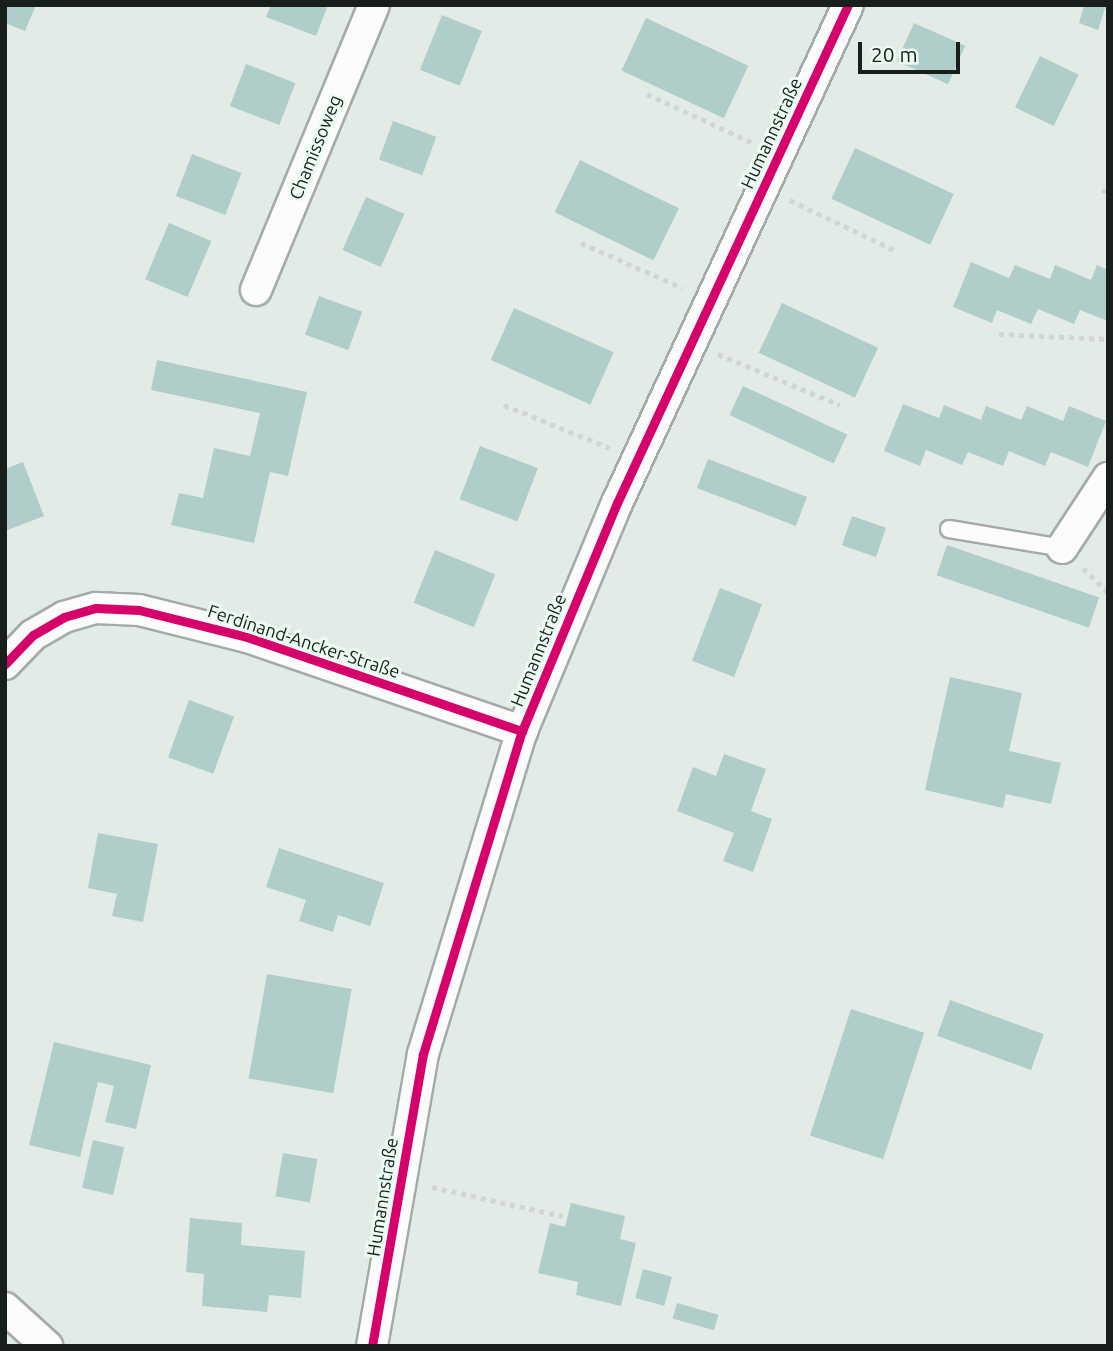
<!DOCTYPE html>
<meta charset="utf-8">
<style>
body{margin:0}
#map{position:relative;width:1113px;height:1351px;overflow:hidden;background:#e2ebe6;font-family:Ubuntu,sans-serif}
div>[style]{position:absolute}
.building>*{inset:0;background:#afceca;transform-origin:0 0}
.path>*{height:4.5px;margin-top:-2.25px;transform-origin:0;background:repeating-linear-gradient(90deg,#d3d5d3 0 5px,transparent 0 10px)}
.roads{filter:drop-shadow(2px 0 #a4aba7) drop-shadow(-2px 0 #a4aba7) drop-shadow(0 2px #a4aba7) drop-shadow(0 -2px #a4aba7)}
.service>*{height:16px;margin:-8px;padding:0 8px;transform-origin:8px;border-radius:8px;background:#fbfcfb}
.minor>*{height:30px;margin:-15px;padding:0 15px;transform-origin:15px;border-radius:15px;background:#fbfcfb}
.cycleway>*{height:9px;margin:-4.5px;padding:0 4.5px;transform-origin:4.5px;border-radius:4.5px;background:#d6006c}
span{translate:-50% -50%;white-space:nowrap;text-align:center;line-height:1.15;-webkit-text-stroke:6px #ebfcf3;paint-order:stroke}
.street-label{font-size:18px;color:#181e1a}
.frame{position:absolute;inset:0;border:7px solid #181e1a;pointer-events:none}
.scale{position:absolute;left:858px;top:42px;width:102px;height:32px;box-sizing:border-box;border:4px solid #181e1a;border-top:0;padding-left:9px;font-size:21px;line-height:24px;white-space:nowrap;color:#181e1a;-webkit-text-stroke:5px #ebfcf3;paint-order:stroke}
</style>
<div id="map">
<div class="building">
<div style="clip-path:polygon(5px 5px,36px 5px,25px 31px,5px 23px)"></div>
<div style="clip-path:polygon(271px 5px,328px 5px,316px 36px,266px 17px)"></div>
<div style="clip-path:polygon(1084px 5px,1106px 5px,1098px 30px,1079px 23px)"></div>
<div style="left:442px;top:15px;width:43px;height:59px;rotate:22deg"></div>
<div style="left:646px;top:18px;width:113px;height:58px;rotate:25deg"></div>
<div style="left:914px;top:23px;width:56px;height:42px;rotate:24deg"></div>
<div style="left:1040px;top:56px;width:43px;height:57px;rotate:26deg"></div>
<div style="left:246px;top:64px;width:53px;height:45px;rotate:21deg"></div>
<div style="left:393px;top:121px;width:46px;height:41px;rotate:20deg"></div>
<div style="left:855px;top:148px;width:109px;height:56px;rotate:25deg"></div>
<div style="left:192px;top:154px;width:53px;height:45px;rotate:21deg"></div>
<div style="left:580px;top:160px;width:110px;height:58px;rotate:26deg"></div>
<div style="left:366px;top:197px;width:42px;height:58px;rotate:24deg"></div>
<div style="left:169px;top:223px;width:46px;height:61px;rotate:23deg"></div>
<div style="clip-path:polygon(971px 262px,1009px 278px,1015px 265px,1050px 279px,1055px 265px,1091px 280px,1097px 265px,1108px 270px,1108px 321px,1080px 310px,1074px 324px,1038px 309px,1031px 324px,997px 310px,992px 323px,953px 307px)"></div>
<div style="left:319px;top:296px;width:46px;height:41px;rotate:20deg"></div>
<div style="left:782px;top:303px;width:106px;height:55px;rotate:25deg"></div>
<div style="left:514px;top:308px;width:109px;height:57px;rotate:24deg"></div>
<div style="clip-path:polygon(157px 360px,307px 392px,288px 476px,270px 472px,254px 543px,171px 525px,179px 493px,203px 498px,214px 448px,250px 456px,260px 413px,151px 390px)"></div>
<div style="left:743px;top:386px;width:115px;height:32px;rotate:25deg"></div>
<div style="clip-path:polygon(903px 404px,939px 418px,944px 405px,981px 420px,986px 406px,1021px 420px,1027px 406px,1063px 421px,1069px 406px,1106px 421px,1088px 467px,1051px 452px,1045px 466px,1009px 451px,1003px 466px,968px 452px,962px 465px,926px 450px,920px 466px,884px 451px)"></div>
<div style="left:480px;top:446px;width:62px;height:57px;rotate:21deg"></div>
<div style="left:708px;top:459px;width:106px;height:31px;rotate:21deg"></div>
<div style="clip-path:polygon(23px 462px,44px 516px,5px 531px,5px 469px)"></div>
<div style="left:852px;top:516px;width:36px;height:31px;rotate:19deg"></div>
<div style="left:947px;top:545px;width:161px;height:32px;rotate:19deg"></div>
<div style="left:435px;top:550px;width:65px;height:57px;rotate:22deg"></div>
<div style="left:720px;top:588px;width:45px;height:78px;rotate:21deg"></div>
<div style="clip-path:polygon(950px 677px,1022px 693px,1009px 751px,1061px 763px,1051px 804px,1006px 794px,1003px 808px,925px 790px)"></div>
<div style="left:189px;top:700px;width:48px;height:61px;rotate:20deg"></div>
<div style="clip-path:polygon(724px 754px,766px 769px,751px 811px,772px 819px,753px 872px,723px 861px,734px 833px,677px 811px,693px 767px,716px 776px)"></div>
<div style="clip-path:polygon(98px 833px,158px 844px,143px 922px,112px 916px,117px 894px,88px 888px)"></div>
<div style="clip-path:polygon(279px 848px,384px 883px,370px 926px,338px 915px,333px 932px,299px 921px,306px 900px,266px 887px)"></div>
<div style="left:267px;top:974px;width:86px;height:106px;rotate:10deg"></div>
<div style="left:950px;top:1000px;width:100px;height:38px;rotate:20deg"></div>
<div style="left:851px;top:1009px;width:77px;height:133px;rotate:18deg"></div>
<div style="clip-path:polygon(54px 1042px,151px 1065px,136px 1129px,105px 1122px,114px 1086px,98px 1082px,80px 1157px,29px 1145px)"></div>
<div style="left:93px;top:1140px;width:32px;height:49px;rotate:13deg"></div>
<div style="left:283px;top:1153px;width:35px;height:44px;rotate:10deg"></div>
<div style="clip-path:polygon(571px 1203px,625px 1216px,620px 1239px,636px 1243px,621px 1306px,576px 1295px,578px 1282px,538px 1273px,550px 1223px,565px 1227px)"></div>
<div style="clip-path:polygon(190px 1218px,242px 1223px,241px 1245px,305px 1251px,301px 1298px,269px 1295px,267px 1312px,202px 1306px,204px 1274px,186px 1272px)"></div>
<div style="left:643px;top:1269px;width:30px;height:30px;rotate:15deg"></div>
<div style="left:677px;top:1303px;width:43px;height:16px;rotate:16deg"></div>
</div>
<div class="path">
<div style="left:647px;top:94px;width:115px;rotate:24.8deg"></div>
<div style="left:1102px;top:191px;width:6px"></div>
<div style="left:790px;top:200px;width:115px;rotate:25.7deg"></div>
<div style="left:581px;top:243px;width:111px;rotate:23.8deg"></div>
<div style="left:999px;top:334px;width:109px;rotate:2.6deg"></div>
<div style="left:718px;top:354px;width:132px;rotate:22.7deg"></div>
<div style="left:504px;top:405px;width:114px;rotate:22.1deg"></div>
<div style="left:1083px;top:568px;width:35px;rotate:44deg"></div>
<div style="left:432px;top:1187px;width:134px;rotate:12.5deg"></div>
</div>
<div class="roads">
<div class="service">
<div style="left:949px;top:529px;width:115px;rotate:9.5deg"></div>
</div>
<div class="minor">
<div style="left:256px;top:290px;width:308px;rotate:-67.5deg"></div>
<div style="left:1062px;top:548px;width:84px;rotate:-56.7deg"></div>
<div style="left:5px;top:664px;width:40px;rotate:-46deg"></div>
<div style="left:33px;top:635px;width:36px;rotate:-30deg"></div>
<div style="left:64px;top:617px;width:33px;rotate:-16deg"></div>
<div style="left:96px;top:608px;width:43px;rotate:2.7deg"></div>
<div style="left:139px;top:610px;width:111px;rotate:14deg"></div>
<div style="left:247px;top:637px;width:291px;rotate:18.9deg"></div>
<div style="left:5px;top:1308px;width:57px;rotate:42.1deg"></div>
<div style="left:372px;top:1346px;width:296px;rotate:-80.1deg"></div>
<div style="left:423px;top:1054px;width:338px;rotate:-73deg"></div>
<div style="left:522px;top:731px;width:247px;rotate:-67.4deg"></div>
<div style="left:617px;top:503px;width:549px;rotate:-65.12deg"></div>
</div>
</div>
<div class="cycleway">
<div style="left:5px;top:664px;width:40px;rotate:-46deg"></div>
<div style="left:33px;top:635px;width:36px;rotate:-30deg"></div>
<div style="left:64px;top:617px;width:33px;rotate:-16deg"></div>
<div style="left:96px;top:608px;width:43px;rotate:2.7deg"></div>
<div style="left:139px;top:610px;width:111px;rotate:14deg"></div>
<div style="left:247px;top:637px;width:291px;rotate:18.9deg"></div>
<div style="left:372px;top:1346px;width:296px;rotate:-80.1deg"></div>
<div style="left:423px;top:1054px;width:338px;rotate:-73deg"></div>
<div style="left:522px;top:731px;width:247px;rotate:-67.4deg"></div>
<div style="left:617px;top:503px;width:549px;rotate:-65.12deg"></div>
</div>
<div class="street-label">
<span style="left:771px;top:133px;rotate:-65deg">Humannstraße</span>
<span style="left:315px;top:147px;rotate:-68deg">Chamissoweg</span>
<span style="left:304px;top:641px;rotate:18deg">Ferdinand-Ancker-Straße</span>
<span style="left:538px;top:650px;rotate:-68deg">Humannstraße</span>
<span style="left:382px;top:1197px;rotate:-81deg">Humannstraße</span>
</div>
<div class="frame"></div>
<div class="scale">20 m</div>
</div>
